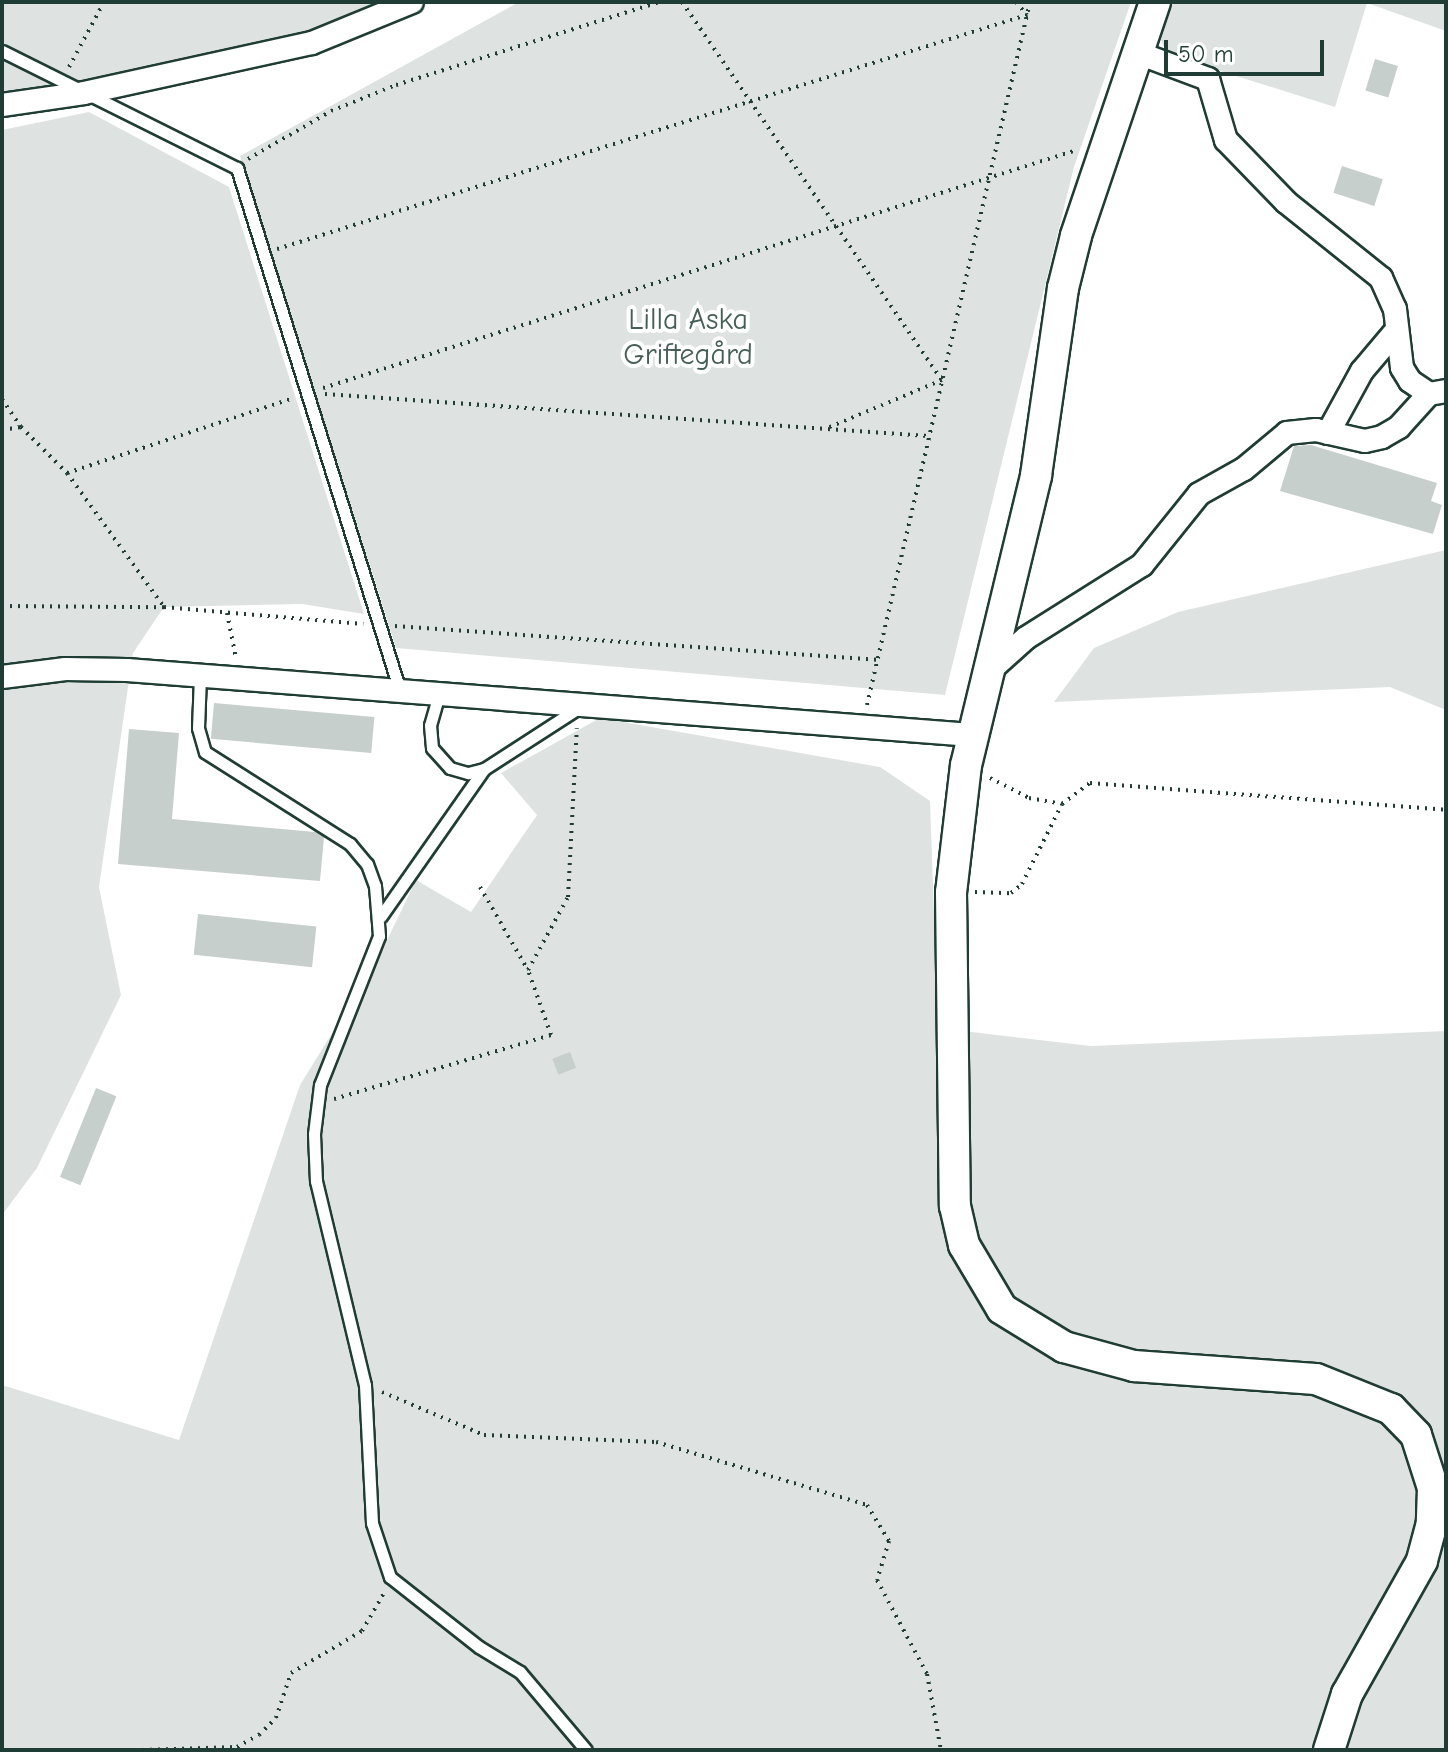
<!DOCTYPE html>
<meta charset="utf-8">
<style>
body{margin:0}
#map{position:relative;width:1448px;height:1752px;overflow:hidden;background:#fff;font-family:"Comic Neue",sans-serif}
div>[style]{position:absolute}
.green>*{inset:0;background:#dee3e2}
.building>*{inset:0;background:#c7cfcc;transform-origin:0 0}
.path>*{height:4px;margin-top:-2px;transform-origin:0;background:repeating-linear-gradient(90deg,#1f3d34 0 2px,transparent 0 8px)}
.roads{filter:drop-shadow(2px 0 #1f3d34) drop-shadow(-2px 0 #1f3d34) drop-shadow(0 2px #1f3d34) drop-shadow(0 -2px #1f3d34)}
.lane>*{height:11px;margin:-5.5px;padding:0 5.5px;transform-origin:5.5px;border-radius:5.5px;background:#fff}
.street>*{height:22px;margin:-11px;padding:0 11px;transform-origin:11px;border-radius:11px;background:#fff}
.secondary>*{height:30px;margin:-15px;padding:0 15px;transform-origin:15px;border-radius:15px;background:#fff}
span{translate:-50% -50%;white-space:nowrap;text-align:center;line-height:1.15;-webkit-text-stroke:8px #fff;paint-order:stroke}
.park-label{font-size:30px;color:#455e57}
.frame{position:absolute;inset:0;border:4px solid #1f3d34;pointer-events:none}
.scale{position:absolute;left:1164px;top:40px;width:160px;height:36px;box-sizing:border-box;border:4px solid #1f3d34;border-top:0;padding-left:10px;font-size:24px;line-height:28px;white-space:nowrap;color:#1f3d34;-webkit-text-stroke:6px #fff;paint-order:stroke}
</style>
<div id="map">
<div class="green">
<div style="clip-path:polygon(2px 2px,384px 2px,303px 34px,88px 82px,2px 95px)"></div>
<div style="clip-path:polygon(519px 2px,1131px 2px,1074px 167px,945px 695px,396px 648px,240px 156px)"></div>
<div style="clip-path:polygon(1173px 2px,1446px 2px,1446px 31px,1367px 3px,1335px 107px,1166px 54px,1161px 39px)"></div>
<div style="clip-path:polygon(89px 112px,229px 187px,364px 614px,302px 604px,164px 607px,133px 653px,99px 887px,121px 995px,37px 1168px,2px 1215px,2px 130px)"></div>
<div style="clip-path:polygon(1446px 550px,1446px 710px,1390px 687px,1054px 702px,1094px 648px,1178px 612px)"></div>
<div style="clip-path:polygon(600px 718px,880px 767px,930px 801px,938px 1028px,1091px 1046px,1446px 1031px,1446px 1750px,2px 1750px,2px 1385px,179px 1440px,300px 1085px,378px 959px,416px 880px,471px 912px,537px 815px,501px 773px)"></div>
</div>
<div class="building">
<div style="left:1375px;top:59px;width:24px;height:33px;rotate:17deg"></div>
<div style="left:1342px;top:166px;width:43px;height:28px;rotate:18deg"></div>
<div style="clip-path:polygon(1311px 445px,1437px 483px,1431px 501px,1442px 505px,1433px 534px,1280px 491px,1294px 446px)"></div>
<div style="left:214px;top:703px;width:161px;height:36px;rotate:5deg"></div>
<div style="clip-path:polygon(129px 729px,179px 733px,172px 819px,315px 832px,324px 837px,320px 881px,118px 864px)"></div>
<div style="left:198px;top:914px;width:119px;height:41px;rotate:6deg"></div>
<div style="left:570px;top:1052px;width:17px;height:19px;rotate:69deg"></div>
<div style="left:96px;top:1088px;width:22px;height:96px;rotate:22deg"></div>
</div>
<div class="path">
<div style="left:682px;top:2px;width:459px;rotate:55.5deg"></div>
<div style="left:942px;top:380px;width:125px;rotate:157.3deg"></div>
<div style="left:1016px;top:2px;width:17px;rotate:50deg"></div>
<div style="left:69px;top:67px;width:74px;rotate:-61.7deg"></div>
<div style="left:248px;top:159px;width:96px;rotate:-30deg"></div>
<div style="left:331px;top:111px;width:70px;rotate:-21.8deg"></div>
<div style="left:396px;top:85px;width:276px;rotate:-17.5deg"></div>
<div style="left:277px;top:249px;width:786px;rotate:-17.33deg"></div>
<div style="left:323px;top:388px;width:791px;rotate:-17.52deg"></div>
<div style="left:325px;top:394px;width:605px;rotate:3.98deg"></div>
<div style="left:2px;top:399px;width:34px;rotate:56deg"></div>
<div style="left:21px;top:427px;width:65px;rotate:45deg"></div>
<div style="left:67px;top:473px;width:165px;rotate:54.1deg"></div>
<div style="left:2px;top:430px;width:19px;rotate:-9deg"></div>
<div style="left:67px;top:473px;width:239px;rotate:-18.3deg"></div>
<div style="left:2px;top:606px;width:162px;rotate:0.4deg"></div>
<div style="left:164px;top:607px;width:200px;rotate:4.9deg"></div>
<div style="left:227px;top:613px;width:46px;rotate:78.7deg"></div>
<div style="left:395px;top:626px;width:483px;rotate:4deg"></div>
<div style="left:867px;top:705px;width:722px;rotate:-76.95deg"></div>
<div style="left:990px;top:778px;width:44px;rotate:27.1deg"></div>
<div style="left:1029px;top:798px;width:34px;rotate:10deg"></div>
<div style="left:480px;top:887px;width:96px;rotate:60deg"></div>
<div style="left:975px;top:892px;width:36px;rotate:2deg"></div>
<div style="left:1011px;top:893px;width:14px;rotate:-39deg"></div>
<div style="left:1022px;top:884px;width:89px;rotate:-63.4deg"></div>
<div style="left:1062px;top:804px;width:35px;rotate:-37deg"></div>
<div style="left:1090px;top:783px;width:357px;rotate:4.3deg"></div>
<div style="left:334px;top:1099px;width:226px;rotate:-16.4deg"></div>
<div style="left:551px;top:1035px;width:69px;rotate:-109.5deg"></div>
<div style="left:528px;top:970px;width:83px;rotate:-61.3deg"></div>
<div style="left:568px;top:897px;width:169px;rotate:-87deg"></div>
<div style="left:382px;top:1392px;width:111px;rotate:22.9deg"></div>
<div style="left:484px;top:1435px;width:172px;rotate:2.3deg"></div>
<div style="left:656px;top:1442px;width:220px;rotate:16.6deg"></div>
<div style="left:867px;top:1505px;width:42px;rotate:58.6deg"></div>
<div style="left:889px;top:1541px;width:41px;rotate:107.1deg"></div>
<div style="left:877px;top:1580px;width:106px;rotate:62deg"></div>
<div style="left:927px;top:1674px;width:77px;rotate:79.6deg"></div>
<div style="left:142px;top:1750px;width:95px;rotate:-1.8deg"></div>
<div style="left:237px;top:1747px;width:25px;rotate:-29deg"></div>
<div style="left:259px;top:1735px;width:24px;rotate:-45deg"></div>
<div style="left:276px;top:1718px;width:47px;rotate:-71.6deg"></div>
<div style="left:291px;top:1673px;width:82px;rotate:-30.6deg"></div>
<div style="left:362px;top:1631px;width:46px;rotate:-60.1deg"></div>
</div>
<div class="roads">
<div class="lane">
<div style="left:2px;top:51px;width:263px;rotate:26.5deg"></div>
<div style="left:237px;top:168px;width:548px;rotate:72.69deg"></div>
<div style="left:200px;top:676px;width:52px;rotate:92.2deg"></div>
<div style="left:198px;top:728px;width:25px;rotate:74deg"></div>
<div style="left:205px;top:752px;width:172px;rotate:32.4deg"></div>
<div style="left:350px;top:844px;width:26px;rotate:50deg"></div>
<div style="left:367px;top:864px;width:23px;rotate:70deg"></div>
<div style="left:375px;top:886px;width:50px;rotate:85.4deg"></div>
<div style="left:379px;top:936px;width:160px;rotate:111.6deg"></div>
<div style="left:320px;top:1085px;width:49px;rotate:97deg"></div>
<div style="left:314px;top:1134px;width:47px;rotate:87.6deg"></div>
<div style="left:316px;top:1181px;width:210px;rotate:76.5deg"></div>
<div style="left:365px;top:1385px;width:138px;rotate:87.1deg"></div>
<div style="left:372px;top:1523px;width:57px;rotate:71.6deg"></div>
<div style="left:390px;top:1577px;width:113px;rotate:38.2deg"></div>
<div style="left:479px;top:1647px;width:48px;rotate:31.4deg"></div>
<div style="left:520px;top:1672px;width:102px;rotate:49.8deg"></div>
<div style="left:439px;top:694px;width:32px;rotate:106deg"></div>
<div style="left:430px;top:725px;width:23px;rotate:85deg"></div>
<div style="left:432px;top:748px;width:27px;rotate:48deg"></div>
<div style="left:450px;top:768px;width:19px;rotate:16deg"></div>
<div style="left:468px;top:773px;width:16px;rotate:-14deg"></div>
<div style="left:484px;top:769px;width:114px;rotate:-32.9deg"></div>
<div style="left:381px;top:916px;width:179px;rotate:-55deg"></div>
</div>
<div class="street">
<div style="left:1138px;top:53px;width:75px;rotate:20.4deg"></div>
<div style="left:1208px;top:79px;width:64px;rotate:73.6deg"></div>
<div style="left:1226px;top:140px;width:86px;rotate:45.9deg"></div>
<div style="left:1286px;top:202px;width:122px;rotate:38.7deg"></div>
<div style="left:1381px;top:278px;width:34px;rotate:66deg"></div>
<div style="left:1395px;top:309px;width:59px;rotate:83.2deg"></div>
<div style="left:1402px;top:368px;width:15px;rotate:58deg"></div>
<div style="left:1410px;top:381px;width:23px;rotate:34deg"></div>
<div style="left:2px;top:105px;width:83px;rotate:-8.3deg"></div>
<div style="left:84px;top:93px;width:233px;rotate:-12.4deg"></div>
<div style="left:312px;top:43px;width:108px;rotate:-22.3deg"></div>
<div style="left:1328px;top:433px;width:71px;rotate:-61.3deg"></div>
<div style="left:1362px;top:371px;width:51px;rotate:-49.8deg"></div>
<div style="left:987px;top:673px;width:52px;rotate:-41.9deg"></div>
<div style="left:1026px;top:638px;width:137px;rotate:-32.2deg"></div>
<div style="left:1142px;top:565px;width:91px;rotate:-51.2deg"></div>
<div style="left:1199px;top:494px;width:51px;rotate:-29.1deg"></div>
<div style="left:1244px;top:469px;width:56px;rotate:-39.9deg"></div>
<div style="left:1287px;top:433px;width:29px;rotate:-6deg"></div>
<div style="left:1316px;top:430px;width:50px;rotate:12.7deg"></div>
<div style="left:1365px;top:441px;width:17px;rotate:-13deg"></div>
<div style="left:1382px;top:437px;width:20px;rotate:-30deg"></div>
<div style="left:1399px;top:427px;width:45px;rotate:-47.7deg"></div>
<div style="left:1429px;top:394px;width:17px;rotate:-10deg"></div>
<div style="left:2px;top:677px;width:64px;rotate:-7.2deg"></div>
<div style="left:65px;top:669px;width:62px;rotate:0.9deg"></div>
<div style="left:127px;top:670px;width:847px;rotate:4.4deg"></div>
</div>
<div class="secondary">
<div style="left:1155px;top:2px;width:247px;rotate:108.7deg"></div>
<div style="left:1076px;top:236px;width:54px;rotate:104deg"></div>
<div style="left:1063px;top:288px;width:190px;rotate:98.2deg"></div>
<div style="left:1036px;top:476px;width:297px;rotate:103.6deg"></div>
<div style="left:966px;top:765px;width:128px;rotate:96.7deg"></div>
<div style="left:951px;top:892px;width:314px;rotate:89.3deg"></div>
<div style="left:955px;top:1206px;width:40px;rotate:77deg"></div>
<div style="left:964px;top:1245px;width:74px;rotate:59.3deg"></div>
<div style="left:1002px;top:1309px;width:73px;rotate:31.5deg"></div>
<div style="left:1064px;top:1347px;width:73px;rotate:15.2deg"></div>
<div style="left:1134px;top:1366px;width:182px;rotate:4.1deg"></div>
<div style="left:1316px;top:1379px;width:81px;rotate:21.8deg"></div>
<div style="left:1391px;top:1409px;width:36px;rotate:46deg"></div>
<div style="left:1416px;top:1435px;width:56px;rotate:72.2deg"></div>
<div style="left:1433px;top:1488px;width:35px;rotate:92deg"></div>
<div style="left:1432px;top:1523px;width:39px;rotate:105deg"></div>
<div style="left:1422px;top:1561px;width:153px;rotate:119.4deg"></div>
<div style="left:1347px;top:1694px;width:59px;rotate:107.8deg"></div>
</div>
</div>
<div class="park-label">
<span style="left:688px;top:337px">Lilla Aska<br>Griftegård</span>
</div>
<div class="frame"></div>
<div class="scale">50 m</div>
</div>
